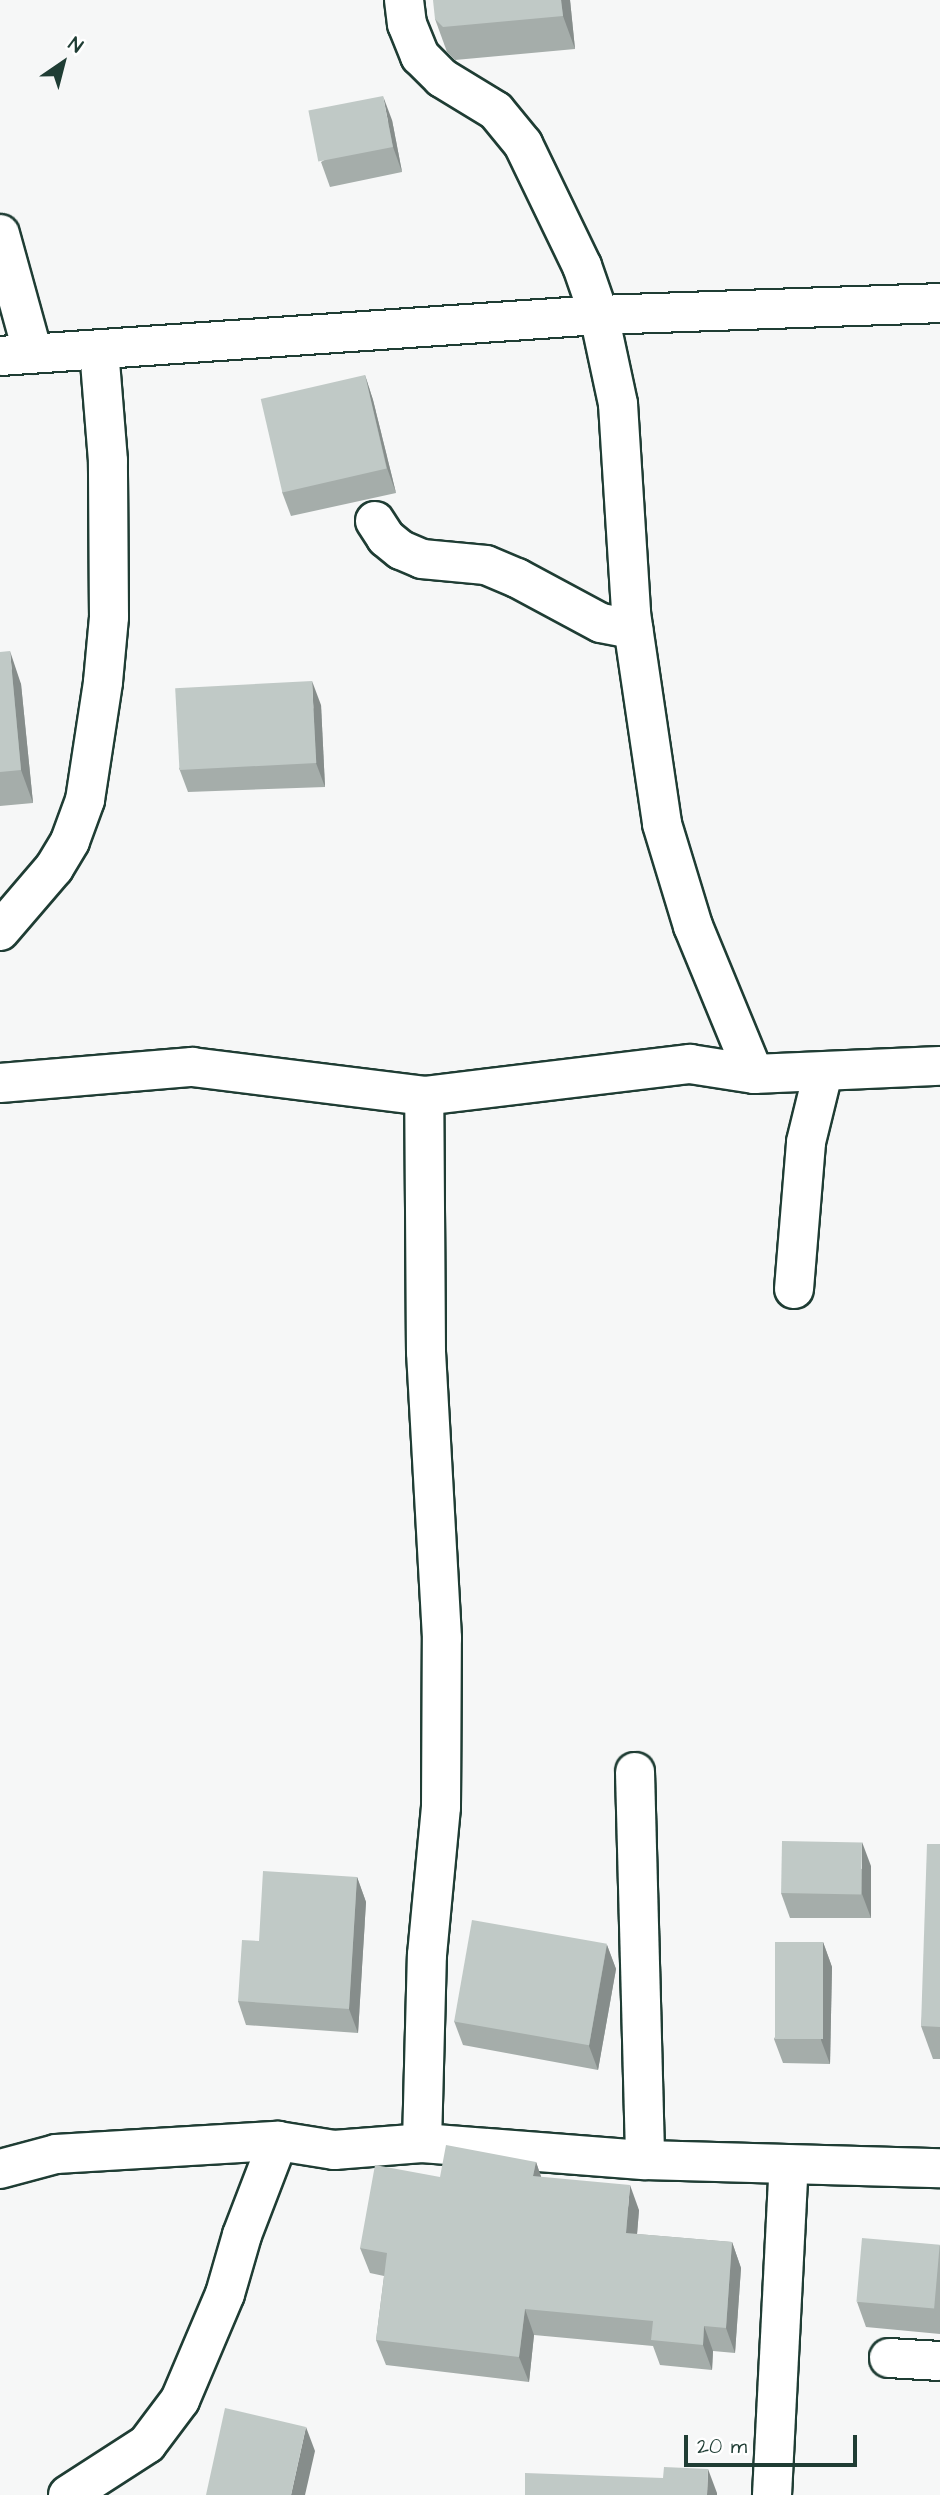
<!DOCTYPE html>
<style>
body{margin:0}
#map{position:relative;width:940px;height:2495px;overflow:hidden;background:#f6f7f7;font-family:"Architects Daughter",sans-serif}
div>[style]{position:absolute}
.roads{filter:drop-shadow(2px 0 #1f3d34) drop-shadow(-2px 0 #1f3d34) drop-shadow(0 2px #1f3d34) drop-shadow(0 -2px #1f3d34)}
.street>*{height:38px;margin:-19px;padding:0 19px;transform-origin:19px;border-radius:19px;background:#fff}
.wall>*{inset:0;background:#a5adaa}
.shaded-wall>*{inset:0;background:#868d8b}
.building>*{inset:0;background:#c0c9c6;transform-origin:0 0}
span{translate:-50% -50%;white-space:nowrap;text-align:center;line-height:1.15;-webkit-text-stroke:6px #fff;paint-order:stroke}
.north{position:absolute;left:28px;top:28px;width:70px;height:70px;-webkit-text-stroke:5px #fff;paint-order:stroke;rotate:35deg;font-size:19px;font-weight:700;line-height:28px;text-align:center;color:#1f3d34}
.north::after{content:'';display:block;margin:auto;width:24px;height:32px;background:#1f3d34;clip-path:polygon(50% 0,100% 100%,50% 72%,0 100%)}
.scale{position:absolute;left:684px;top:2435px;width:173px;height:32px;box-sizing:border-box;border:4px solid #1f3d34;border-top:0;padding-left:9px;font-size:21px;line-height:24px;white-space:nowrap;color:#1f3d34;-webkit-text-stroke:5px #fff;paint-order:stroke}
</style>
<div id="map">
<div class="roads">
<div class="street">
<div style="left:404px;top:0;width:24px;rotate:83deg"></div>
<div style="left:407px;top:24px;width:35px;rotate:68deg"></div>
<div style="left:420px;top:56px;width:31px;rotate:45deg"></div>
<div style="left:442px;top:78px;width:63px;rotate:31.4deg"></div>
<div style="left:496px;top:111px;width:43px;rotate:50.7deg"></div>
<div style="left:523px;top:144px;width:136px;rotate:64.2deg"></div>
<div style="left:582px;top:266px;width:52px;rotate:70.9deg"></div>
<div style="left:599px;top:315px;width:91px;rotate:77.9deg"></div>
<div style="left:618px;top:404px;width:209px;rotate:86.4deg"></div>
<div style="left:631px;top:613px;width:213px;rotate:81.6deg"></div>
<div style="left:662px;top:824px;width:107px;rotate:73.1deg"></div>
<div style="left:693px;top:926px;width:160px;rotate:67.6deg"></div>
<div style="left:0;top:234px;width:124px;rotate:74.6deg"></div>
<div style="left:0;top:356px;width:600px;rotate:-3.92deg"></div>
<div style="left:599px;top:315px;width:341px;rotate:-2deg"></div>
<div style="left:375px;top:521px;width:20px;rotate:57deg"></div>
<div style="left:386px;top:538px;width:19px;rotate:39deg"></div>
<div style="left:401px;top:550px;width:23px;rotate:23deg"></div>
<div style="left:422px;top:559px;width:64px;rotate:5.4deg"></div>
<div style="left:486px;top:565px;width:34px;rotate:23deg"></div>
<div style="left:517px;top:578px;width:95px;rotate:28.2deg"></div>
<div style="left:601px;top:623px;width:33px;rotate:11deg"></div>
<div style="left:0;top:931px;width:83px;rotate:-49.4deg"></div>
<div style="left:54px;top:868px;width:31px;rotate:-59deg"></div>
<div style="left:70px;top:841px;width:44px;rotate:-69.9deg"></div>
<div style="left:85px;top:800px;width:119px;rotate:-81.3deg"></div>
<div style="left:103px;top:682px;width:65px;rotate:-84.7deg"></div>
<div style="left:109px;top:617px;width:156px;rotate:-90.4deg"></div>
<div style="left:108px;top:461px;width:112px;rotate:-94.6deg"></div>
<div style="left:0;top:1083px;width:193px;rotate:-4.8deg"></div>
<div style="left:192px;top:1067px;width:234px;rotate:7.1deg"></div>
<div style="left:424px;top:1096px;width:268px;rotate:-6.9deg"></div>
<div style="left:690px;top:1064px;width:65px;rotate:8.9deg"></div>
<div style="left:754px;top:1074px;width:186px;rotate:-2.5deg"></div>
<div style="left:794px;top:1289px;width:147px;rotate:-85.3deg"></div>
<div style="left:806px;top:1142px;width:71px;rotate:-76.2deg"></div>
<div style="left:635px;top:1772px;width:388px;rotate:88.5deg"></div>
<div style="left:422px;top:2143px;width:188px;rotate:-88.5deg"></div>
<div style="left:427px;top:1955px;width:149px;rotate:-84.6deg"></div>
<div style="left:441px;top:1807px;width:169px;rotate:-89.7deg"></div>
<div style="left:442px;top:1638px;width:286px;rotate:-93.2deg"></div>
<div style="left:426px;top:1352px;width:256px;rotate:-90.4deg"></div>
<div style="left:0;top:2169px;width:58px;rotate:-15deg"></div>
<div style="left:56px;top:2154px;width:222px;rotate:-3.4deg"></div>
<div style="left:278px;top:2141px;width:57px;rotate:9.1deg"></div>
<div style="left:334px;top:2150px;width:88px;rotate:-4.5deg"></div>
<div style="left:422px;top:2143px;width:224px;rotate:4.4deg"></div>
<div style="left:645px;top:2160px;width:295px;rotate:1.6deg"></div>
<div style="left:889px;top:2358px;width:51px;rotate:3.4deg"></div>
<div style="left:68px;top:2495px;width:94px;rotate:-32.8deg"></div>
<div style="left:147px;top:2444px;width:55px;rotate:-53.1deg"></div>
<div style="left:180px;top:2400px;width:115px;rotate:-67deg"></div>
<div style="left:225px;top:2294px;width:61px;rotate:-73.9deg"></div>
<div style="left:242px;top:2235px;width:101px;rotate:-69deg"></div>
<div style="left:772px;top:2495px;width:331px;rotate:-87.1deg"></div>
</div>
</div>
<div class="wall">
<div style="clip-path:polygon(570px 0,575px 49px,455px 60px,447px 52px,435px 19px)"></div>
<div style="clip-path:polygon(392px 120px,402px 172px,330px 187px,321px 162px)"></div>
<div style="clip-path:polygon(365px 375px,373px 400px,396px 493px,291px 516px,282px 492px)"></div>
<div style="clip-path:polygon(0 652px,21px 684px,33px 803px,0 806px)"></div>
<div style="clip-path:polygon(321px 705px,325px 787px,188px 792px,179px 768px)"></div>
<div style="clip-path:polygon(940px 1844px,940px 2059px,933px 2059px,921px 2026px)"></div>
<div style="clip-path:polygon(871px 1866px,871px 1918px,790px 1918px,781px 1893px)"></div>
<div style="clip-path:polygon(357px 1877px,366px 1902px,358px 2033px,246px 2025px,238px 2001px,259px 1941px)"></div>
<div style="clip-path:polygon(823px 1942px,832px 1967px,830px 2064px,783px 2063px,774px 2039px)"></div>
<div style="clip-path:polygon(607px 1945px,616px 1969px,598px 2070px,463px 2045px,454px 2021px)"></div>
<div style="clip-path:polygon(536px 2162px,541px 2177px,639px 2210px,637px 2234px,732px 2242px,741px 2268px,735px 2353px,713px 2351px,712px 2370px,660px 2365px,653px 2346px,534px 2335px,529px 2382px,386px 2365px,376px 2340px,384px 2276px,370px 2273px,360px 2248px,440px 2177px)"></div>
<div style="clip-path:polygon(940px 2245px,940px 2334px,866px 2327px,857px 2302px)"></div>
</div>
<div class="shaded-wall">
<div style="clip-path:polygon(561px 0,570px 0,575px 49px,563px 16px)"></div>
<div style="clip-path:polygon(383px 96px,392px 120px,402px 172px,393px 147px)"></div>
<div style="clip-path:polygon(365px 375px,373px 400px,396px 493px,387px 468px)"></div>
<div style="clip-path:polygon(10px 651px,21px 684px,33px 803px,21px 770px)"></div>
<div style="clip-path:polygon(312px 681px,321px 705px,325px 787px,316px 763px)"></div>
<div style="clip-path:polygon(862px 1842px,871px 1866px,871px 1918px,862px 1894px)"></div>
<div style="clip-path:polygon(357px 1877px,366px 1902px,358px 2033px,349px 2009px)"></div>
<div style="clip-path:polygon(823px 1942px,832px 1967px,830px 2064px,821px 2040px)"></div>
<div style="clip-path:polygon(607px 1945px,616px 1969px,598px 2070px,589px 2046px)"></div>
<div style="clip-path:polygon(536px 2162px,545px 2188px,533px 2176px)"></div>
<div style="clip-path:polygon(630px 2185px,639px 2210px,635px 2259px,626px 2233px)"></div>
<div style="clip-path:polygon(732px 2242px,741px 2268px,735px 2353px,726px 2328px)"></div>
<div style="clip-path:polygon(525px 2309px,534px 2335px,529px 2382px,519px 2357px)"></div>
<div style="clip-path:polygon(704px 2326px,713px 2351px,712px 2370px,703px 2345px)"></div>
<div style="clip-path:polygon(306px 2427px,315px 2451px,305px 2495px,291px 2495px)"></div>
<div style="clip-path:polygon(708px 2469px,717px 2493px,717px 2495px,707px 2495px)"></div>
</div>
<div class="building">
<div style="clip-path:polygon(433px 0,561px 0,563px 16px,443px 27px,435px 19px)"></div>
<div style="left:383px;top:96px;width:52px;height:76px;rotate:79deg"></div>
<div style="left:365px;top:375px;width:96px;height:107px;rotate:77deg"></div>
<div style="clip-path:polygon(10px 651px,21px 770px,0 772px,0 652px)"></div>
<div style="left:312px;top:681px;width:82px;height:137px;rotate:87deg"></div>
<div style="left:782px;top:1841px;width:80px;height:52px;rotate:1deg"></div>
<div style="clip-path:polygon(927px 1844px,940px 1844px,940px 2027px,921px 2026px)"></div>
<div style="clip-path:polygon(263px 1871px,357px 1877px,349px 2009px,238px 2001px,242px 1940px,259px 1941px)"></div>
<div style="left:472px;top:1920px;width:137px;height:103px;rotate:10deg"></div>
<div style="left:775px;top:1942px;width:48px;height:97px"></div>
<div style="clip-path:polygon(446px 2145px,536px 2162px,533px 2176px,630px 2185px,626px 2233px,732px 2242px,726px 2328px,704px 2326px,703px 2345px,651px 2340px,653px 2321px,525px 2309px,519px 2357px,376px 2340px,387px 2253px,360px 2248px,375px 2165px,440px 2177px)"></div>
<div style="left:862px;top:2238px;width:78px;height:64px;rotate:5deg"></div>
<div style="clip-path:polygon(225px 2408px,306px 2427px,291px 2495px,206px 2495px)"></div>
<div style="clip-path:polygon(664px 2467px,708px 2469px,707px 2495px,525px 2495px,525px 2473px,663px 2478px)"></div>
</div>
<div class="north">N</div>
<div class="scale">20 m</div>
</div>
